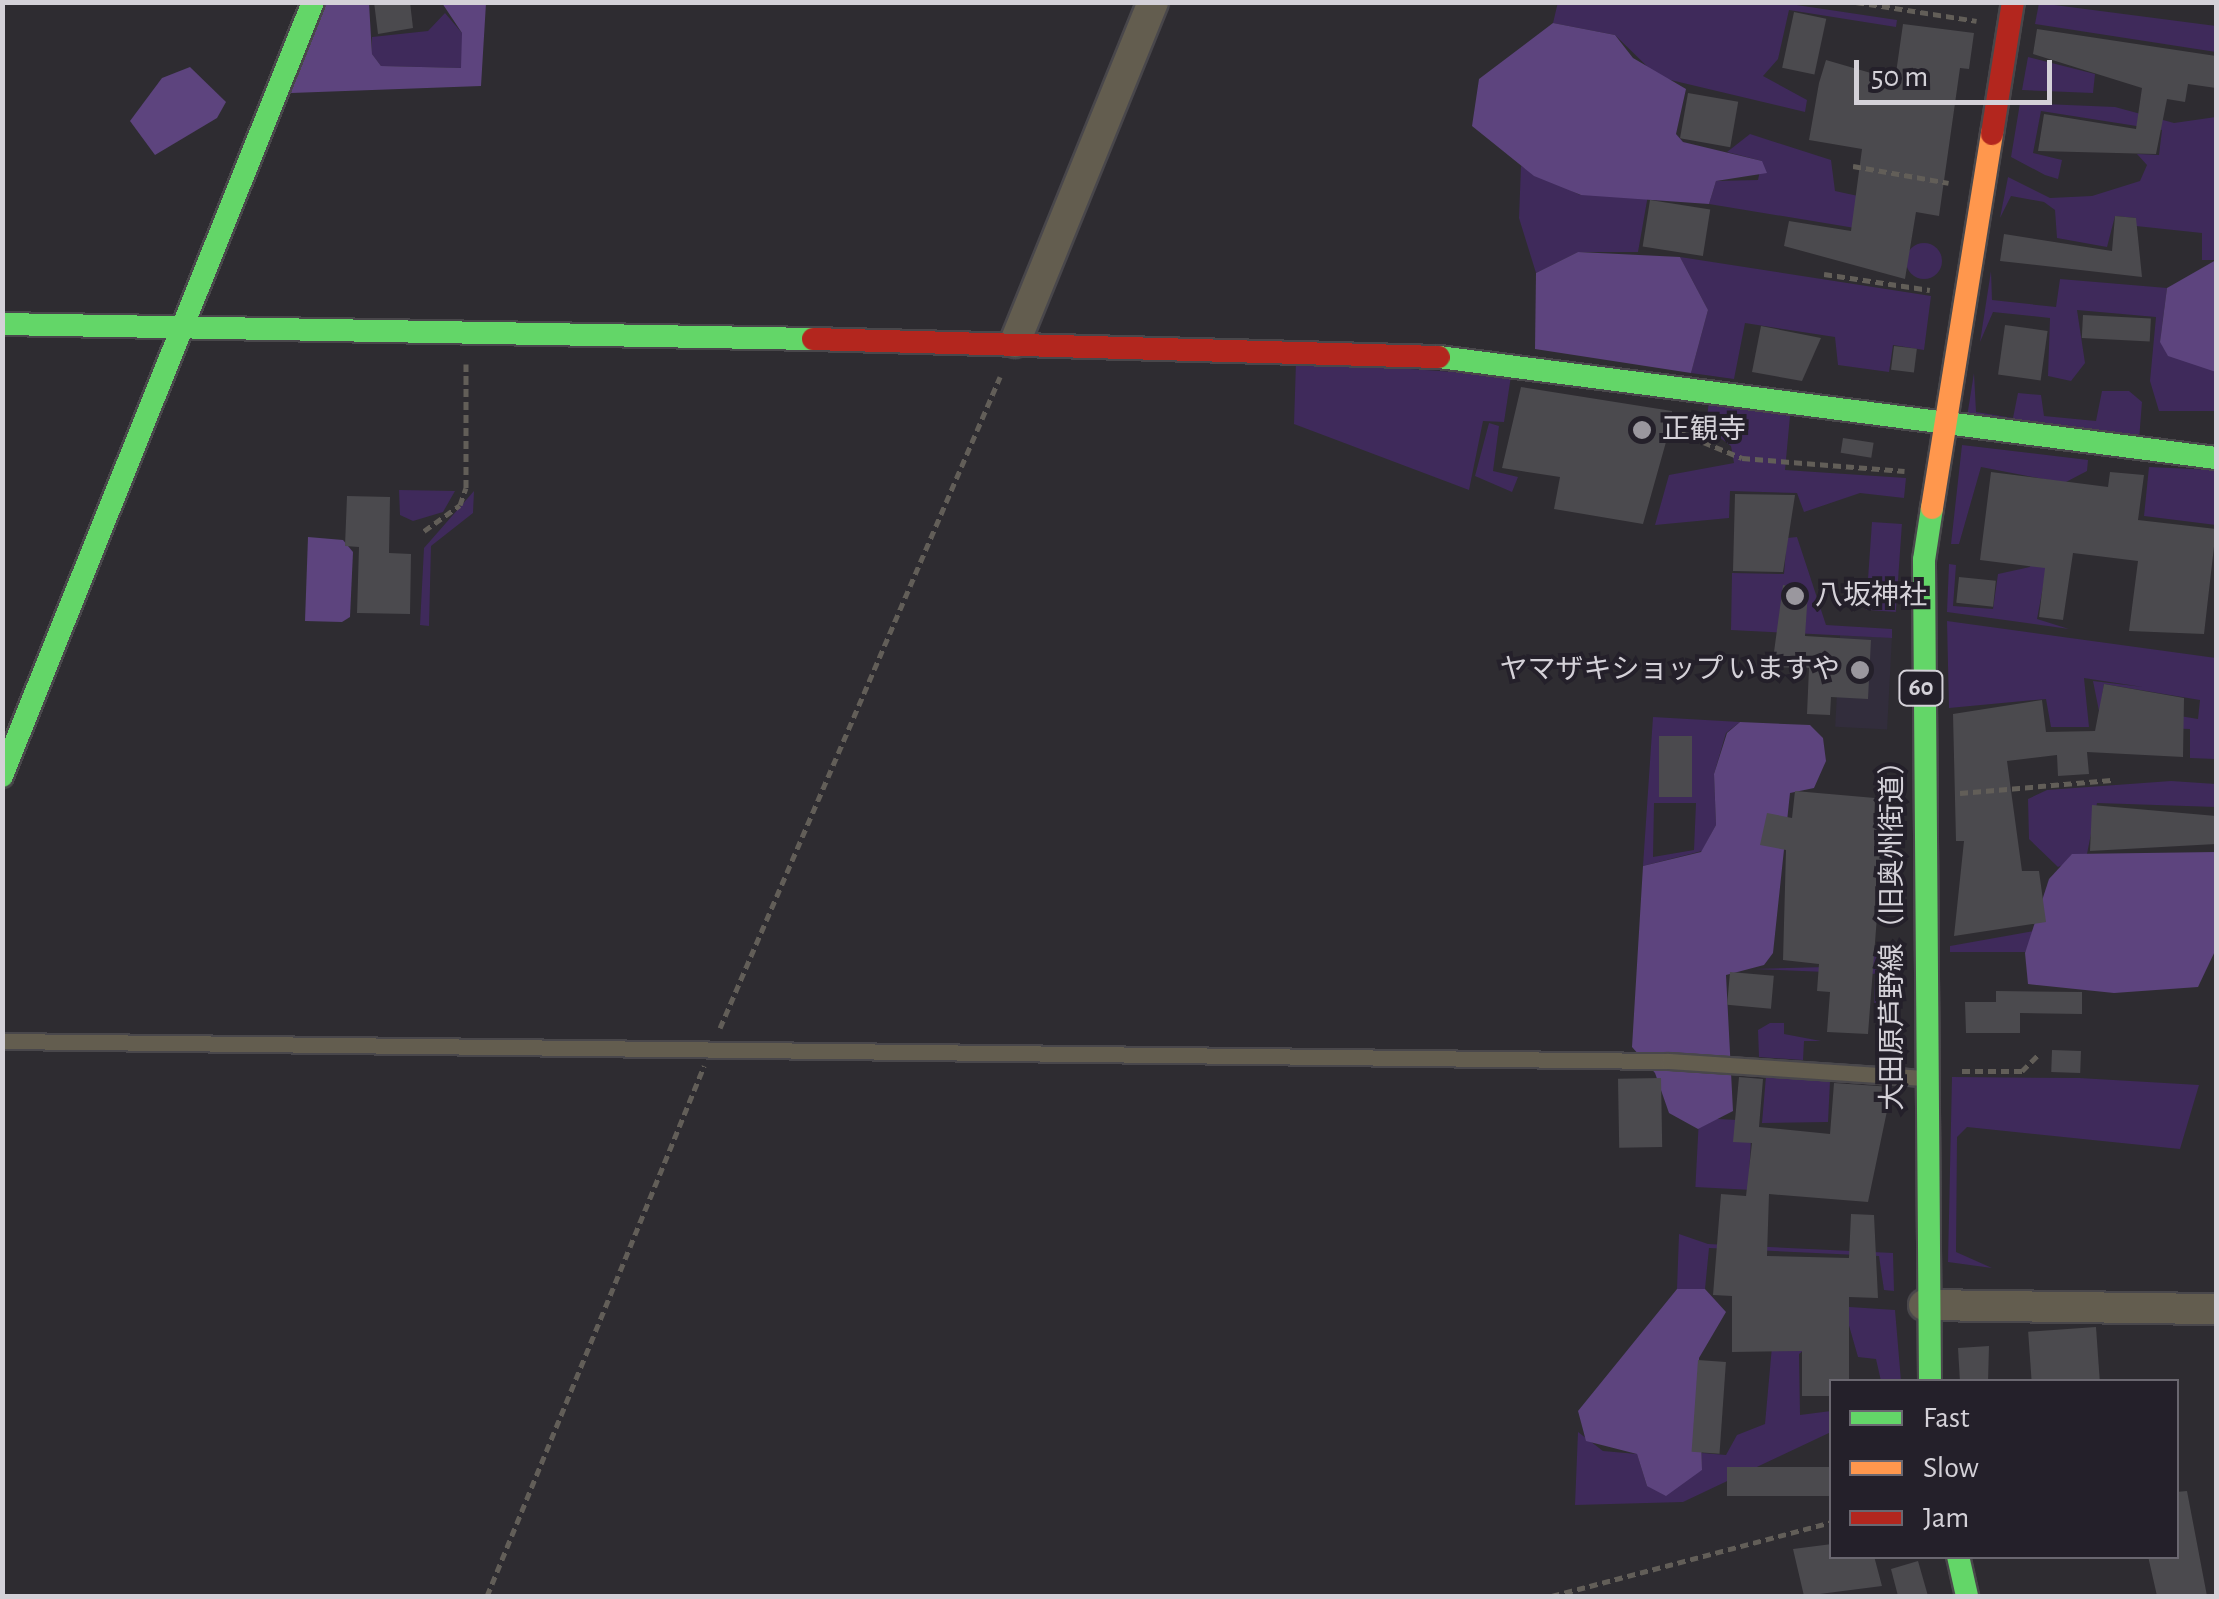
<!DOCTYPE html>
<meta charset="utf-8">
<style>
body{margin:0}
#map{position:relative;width:2219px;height:1599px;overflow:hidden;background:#2e2c31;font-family:"Alegreya Sans","Noto Sans JP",sans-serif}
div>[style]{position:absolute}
.built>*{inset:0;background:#322d3c;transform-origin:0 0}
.green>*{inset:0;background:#3f2a5b;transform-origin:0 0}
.round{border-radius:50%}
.forest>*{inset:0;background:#5d447e}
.building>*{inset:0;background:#4b4a4e;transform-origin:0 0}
.path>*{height:5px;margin-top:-2.5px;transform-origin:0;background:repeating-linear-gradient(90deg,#625e58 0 8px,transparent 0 13px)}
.roads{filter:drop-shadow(2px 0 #49474b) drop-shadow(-2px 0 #49474b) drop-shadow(0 2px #49474b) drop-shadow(0 -2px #49474b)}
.lane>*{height:15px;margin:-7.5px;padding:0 7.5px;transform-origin:7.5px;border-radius:7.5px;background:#635d4f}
.street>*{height:30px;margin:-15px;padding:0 15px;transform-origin:15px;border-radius:15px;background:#635d4f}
.fast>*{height:22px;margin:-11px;padding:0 11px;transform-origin:11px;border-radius:11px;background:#63d668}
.slow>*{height:22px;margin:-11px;padding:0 11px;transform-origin:11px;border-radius:11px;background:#ff974d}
.jam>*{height:22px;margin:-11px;padding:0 11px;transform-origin:11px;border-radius:11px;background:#b3261e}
.dots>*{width:28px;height:28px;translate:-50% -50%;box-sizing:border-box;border:5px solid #24202a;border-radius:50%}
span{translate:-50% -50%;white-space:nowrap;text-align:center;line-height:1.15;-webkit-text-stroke:8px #24202a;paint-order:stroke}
.shield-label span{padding:2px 8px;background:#24202a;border:2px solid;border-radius:8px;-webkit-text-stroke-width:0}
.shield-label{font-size:25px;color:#d4d1d8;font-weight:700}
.poi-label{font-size:28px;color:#d4d1d8}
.left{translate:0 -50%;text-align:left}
.right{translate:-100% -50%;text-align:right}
.street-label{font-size:28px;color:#d4d1d8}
.frame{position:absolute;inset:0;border:5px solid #d4d1d8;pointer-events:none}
.legend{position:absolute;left:1829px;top:1379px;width:350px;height:180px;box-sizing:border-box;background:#24202a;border:2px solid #6a6770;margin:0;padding:12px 18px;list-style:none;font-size:30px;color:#d4d1d8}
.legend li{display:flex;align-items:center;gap:20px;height:50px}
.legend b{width:50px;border:2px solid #6a6770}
.scale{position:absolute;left:1854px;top:60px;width:198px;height:45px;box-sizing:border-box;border:5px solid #d4d1d8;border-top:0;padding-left:12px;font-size:30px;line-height:35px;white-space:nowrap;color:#d4d1d8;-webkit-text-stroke:8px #24202a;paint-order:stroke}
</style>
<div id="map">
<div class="built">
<div style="left:1840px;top:635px;width:52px;height:92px;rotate:3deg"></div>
</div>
<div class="green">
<div style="clip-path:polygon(1558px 2px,1777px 2px,1897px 20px,1896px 27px,1789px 10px,1778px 59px,1763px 76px,1807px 100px,1805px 112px,1658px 77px,1615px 35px,1553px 23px)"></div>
<div style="clip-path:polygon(2039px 3px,2216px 26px,2216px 52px,2035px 24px)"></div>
<div style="clip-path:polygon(445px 13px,462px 33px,462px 68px,381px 66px,372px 54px,372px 37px,428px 31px)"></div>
<div style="clip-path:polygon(2028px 57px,2095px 74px,2093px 93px,2022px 90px)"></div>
<div style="clip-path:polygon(2020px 103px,2115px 107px,2174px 123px,2216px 117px,2216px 260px,2202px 260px,2202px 233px,2136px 226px,2136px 218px,2115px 216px,2107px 247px,2057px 238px,2055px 210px,2044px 202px,2011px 196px,2000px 218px,2008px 177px,2050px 198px,2092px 196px,2140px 181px,2147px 165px,2137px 154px,2159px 155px,2162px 130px,2041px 111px,2033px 153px,2062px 160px,2058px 179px,2045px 175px,2011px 157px)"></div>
<div style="clip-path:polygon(1750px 134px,1831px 160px,1835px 191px,1872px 199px,1867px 230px,1709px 204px,1716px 181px,1758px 180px,1762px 161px,1727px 152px)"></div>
<div style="clip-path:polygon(1521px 166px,1580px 195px,1648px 195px,1638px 252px,1578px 252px,1536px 273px,1519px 218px)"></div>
<div class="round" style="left:1906px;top:243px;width:36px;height:36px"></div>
<div style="clip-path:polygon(1680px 257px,1931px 296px,1924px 350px,1893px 345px,1889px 372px,1838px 365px,1835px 337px,1745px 323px,1734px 379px,1691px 373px,1708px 310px)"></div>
<div style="clip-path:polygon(1991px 271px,1992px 300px,2056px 307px,2060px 279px,2167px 288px,2160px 342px,2216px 372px,2216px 411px,2159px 411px,2150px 381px,2156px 317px,2077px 310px,2085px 363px,2071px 381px,2048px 376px,2050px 318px,1993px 312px,1980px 342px)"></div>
<div style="clip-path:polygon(1296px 361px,1511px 376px,1504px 422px,1483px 421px,1469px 490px,1294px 424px)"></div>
<div style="clip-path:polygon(1974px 373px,1976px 412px,2013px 418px,2018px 393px,2041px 395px,2044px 416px,2096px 421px,2102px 391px,2129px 391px,2142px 402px,2139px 440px,1967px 417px)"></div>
<div style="clip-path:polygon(1709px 400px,1790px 416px,1785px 470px,1906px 478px,1904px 498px,1860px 493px,1804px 512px,1797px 493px,1730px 491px,1729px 518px,1655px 525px,1669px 475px,1734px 463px,1731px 446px,1706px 427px)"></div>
<div style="clip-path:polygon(1489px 423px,1499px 426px,1493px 471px,1518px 477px,1512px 492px,1475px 476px)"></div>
<div style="clip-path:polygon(1962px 445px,2088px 460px,2087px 471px,2064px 483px,1981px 467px,1959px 544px,1951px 544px)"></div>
<div style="clip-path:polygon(2149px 467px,2216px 470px,2216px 525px,2144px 516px)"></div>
<div style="clip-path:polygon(399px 490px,455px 491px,443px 512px,413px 521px,400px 515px)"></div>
<div style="clip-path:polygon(474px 491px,473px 513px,431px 546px,429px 626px,420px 625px,424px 548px)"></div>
<div style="left:1872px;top:522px;width:30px;height:88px;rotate:4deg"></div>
<div style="clip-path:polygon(1797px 537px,1826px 625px,1892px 629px,1892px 638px,1731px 630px,1732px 573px,1784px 574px,1787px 538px)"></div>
<div style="clip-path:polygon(2034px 551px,2049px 555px,2037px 619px,2069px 629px,1947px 612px,1949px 564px,1956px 565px,1953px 606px,1993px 609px,1998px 574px,2030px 567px)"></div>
<div style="clip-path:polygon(evenodd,1947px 621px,2216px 658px,2216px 759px,2190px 758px,2190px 729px,2123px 727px,2100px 716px,2093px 681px,2143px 687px,2084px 678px,2089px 727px,2051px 727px,2046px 699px,1949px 708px,1947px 621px,2104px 684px,2200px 700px,2198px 719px,2101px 703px,2104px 684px)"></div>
<div style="clip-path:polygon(evenodd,1653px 717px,1740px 722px,1726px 733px,1714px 774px,1716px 825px,1702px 851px,1643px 866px,1653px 717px,1659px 737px,1692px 737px,1691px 797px,1659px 797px,1659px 737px,1653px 717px,1654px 803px,1696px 803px,1694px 850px,1653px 857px,1654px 803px)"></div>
<div style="clip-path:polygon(2171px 781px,2216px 784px,2216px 807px,2097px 803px,2087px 854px,2058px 867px,2029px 839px,2028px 799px,2047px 790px)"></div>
<div style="clip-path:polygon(2039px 930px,2025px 952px,1950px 952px,1950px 946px)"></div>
<div style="clip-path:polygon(1874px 953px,1895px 960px,1894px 1023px,1874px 1022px,1875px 974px,1754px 969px,1827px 967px)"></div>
<div style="clip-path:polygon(1770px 1023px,1784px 1023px,1784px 1034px,1821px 1041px,1804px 1041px,1803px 1060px,1759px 1057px,1758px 1030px)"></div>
<div style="clip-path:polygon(1766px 1076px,1830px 1081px,1828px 1122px,1762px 1123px)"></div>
<div style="clip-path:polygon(1952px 1077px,2079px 1078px,2199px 1085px,2180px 1149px,1967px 1127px,1957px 1137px,1956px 1252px,1992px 1268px,1948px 1262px)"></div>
<div style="left:1699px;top:1118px;width:53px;height:69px;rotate:3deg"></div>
<div style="clip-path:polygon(1679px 1234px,1708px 1244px,1893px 1253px,1894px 1291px,1884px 1290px,1879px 1256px,1709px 1248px,1705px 1289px,1677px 1289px)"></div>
<div style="clip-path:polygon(1776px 1302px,1895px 1310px,1901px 1381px,1881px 1381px,1876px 1359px,1858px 1357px,1846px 1315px,1799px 1354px,1800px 1415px,1831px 1411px,1831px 1432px,1683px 1502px,1575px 1505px,1578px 1432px,1603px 1451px,1637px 1454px,1647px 1486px,1702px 1470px,1702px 1453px,1726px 1455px,1737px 1435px,1765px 1424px)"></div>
</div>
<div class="forest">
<div style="clip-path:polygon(319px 3px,369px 3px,372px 54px,381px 66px,461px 68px,462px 33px,442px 3px,486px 3px,481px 86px,291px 93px)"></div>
<div style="clip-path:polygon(1553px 23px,1615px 35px,1633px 58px,1686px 89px,1676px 134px,1683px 142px,1762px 161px,1767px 173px,1716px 181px,1709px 204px,1581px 195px,1534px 176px,1472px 126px,1479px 79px)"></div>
<div style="clip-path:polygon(190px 67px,226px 102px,217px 118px,155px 155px,130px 121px,162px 78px)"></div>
<div style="clip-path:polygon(1578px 252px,1680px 257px,1708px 310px,1691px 373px,1535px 349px,1536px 273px)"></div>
<div style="clip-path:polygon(2216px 260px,2216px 372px,2168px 356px,2160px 342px,2167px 288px)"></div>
<div style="clip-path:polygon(308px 537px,343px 540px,353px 552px,350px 617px,342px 622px,305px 621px)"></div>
<div style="clip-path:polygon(1740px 722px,1810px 725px,1823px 738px,1826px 761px,1814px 788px,1790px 793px,1773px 953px,1764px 965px,1726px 975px,1733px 1111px,1698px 1129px,1669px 1113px,1655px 1073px,1632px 1047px,1643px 866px,1701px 852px,1716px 825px,1714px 774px,1727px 733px)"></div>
<div style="clip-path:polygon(2216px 852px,2216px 949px,2198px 987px,2114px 993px,2028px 984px,2025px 953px,2049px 879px,2072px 854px)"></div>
<div style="clip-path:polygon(1677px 1289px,1705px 1289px,1726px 1312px,1699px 1358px,1702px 1470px,1666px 1496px,1647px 1486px,1637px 1454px,1586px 1441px,1578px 1411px)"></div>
</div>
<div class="building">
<div style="clip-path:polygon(374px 2px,410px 2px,413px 28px,378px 34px)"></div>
<div style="left:1794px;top:12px;width:33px;height:57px;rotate:12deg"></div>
<div style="clip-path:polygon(1903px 24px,1974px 33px,1969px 69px,1960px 68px,1939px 216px,1916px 212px,1905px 279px,1784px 246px,1789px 221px,1851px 231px,1862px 149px,1809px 140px,1819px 83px,1826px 60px,1895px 80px)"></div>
<div style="clip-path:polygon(2037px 29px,2216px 56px,2216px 88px,2188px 84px,2185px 102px,2167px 99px,2156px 154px,2038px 151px,2044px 114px,2136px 129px,2142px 88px,2033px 54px)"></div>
<div style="left:1688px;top:93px;width:51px;height:46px;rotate:10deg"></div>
<div style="left:1650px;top:200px;width:61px;height:47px;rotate:9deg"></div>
<div style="clip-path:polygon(2115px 216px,2136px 218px,2142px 277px,2000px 261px,2004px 234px,2112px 251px)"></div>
<div style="left:2083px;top:315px;width:68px;height:23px;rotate:3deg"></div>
<div style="left:2005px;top:325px;width:43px;height:50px;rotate:8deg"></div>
<div style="clip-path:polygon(1761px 326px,1821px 338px,1802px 381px,1752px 372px)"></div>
<div style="left:1894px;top:346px;width:23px;height:24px;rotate:7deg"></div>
<div style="clip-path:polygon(1521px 387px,1672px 411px,1673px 443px,1666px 442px,1643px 524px,1554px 509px,1560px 477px,1502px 468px)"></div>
<div style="left:1843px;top:438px;width:31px;height:15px;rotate:9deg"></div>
<div style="clip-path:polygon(1991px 472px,2108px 487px,2110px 472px,2144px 475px,2138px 520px,2216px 529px,2204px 634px,2129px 631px,2138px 561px,2073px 553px,2063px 620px,2039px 617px,2045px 568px,1980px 560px)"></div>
<div style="clip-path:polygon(1735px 494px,1795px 495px,1783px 572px,1733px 571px)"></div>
<div style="clip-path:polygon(347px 496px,390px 497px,389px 553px,411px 554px,410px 614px,357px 613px,359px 547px,345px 546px)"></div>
<div style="left:1959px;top:577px;width:37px;height:26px;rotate:6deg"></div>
<div style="clip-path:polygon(1783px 585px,1808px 591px,1805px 636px,1871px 640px,1868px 699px,1831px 697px,1830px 715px,1807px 714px,1809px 668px,1772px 667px)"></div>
<div style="clip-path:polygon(2104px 684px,2184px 698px,2183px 757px,2087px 752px,2089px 774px,2058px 776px,2057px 755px,2007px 761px,2022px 871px,2039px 871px,2046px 922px,1954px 936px,1964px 841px,1956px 841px,1953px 714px,2042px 700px,2046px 732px,2095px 731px)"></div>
<div style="left:1692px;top:736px;width:61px;height:33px;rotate:90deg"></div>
<div style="clip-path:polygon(1795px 791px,1875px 798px,1874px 824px,1884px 825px,1868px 1034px,1827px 1032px,1830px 992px,1817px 991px,1819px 964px,1783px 960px,1786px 850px,1760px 845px,1767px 813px,1792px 818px)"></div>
<div style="clip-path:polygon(2092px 805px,2216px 816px,2216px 844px,2090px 851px)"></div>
<div style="left:1730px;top:972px;width:44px;height:33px;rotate:5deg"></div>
<div style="clip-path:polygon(1996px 991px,2082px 992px,2082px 1014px,2020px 1013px,2020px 1033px,1966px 1033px,1965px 1002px,1996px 1002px)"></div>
<div style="left:2052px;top:1050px;width:29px;height:22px;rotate:2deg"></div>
<div style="clip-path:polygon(1739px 1077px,1763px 1079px,1759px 1127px,1830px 1134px,1834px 1083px,1892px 1087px,1868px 1202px,1769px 1194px,1767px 1256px,1849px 1258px,1851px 1214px,1874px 1215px,1878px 1298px,1849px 1297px,1849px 1382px,1832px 1382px,1832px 1396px,1802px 1396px,1802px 1351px,1732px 1352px,1732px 1296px,1713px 1295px,1721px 1194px,1746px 1196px,1752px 1143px,1733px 1142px)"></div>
<div style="left:1661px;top:1078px;width:69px;height:43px;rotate:89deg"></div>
<div style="left:2096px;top:1327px;width:55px;height:68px;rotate:86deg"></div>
<div style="clip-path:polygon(1989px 1346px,1988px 1382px,1960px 1382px,1958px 1348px)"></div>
<div style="left:1698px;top:1360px;width:28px;height:92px;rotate:4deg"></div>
<div style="left:1832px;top:1467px;width:29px;height:105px;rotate:90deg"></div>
<div style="clip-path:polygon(2187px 1491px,2207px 1596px,2157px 1596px,2148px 1556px,2176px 1556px,2176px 1492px)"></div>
<div style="clip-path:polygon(1832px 1544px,1832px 1556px,1874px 1556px,1882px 1586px,1804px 1596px,1793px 1549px)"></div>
<div style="clip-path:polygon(1918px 1561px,1928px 1596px,1898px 1596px,1891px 1569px)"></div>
</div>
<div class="path">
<div style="left:1856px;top:2px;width:122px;rotate:8.9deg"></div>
<div style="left:1853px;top:166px;width:97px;rotate:10deg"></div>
<div style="left:1824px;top:274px;width:107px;rotate:8.6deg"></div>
<div style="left:1679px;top:432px;width:68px;rotate:22.4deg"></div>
<div style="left:1742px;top:458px;width:163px;rotate:4.6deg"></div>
<div style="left:424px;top:531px;width:44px;rotate:-35.8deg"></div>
<div style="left:460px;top:505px;width:18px;rotate:-71deg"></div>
<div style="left:466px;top:488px;width:124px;rotate:-90deg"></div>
<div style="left:1960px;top:793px;width:152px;rotate:-4.9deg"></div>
<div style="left:720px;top:1028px;width:709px;rotate:-66.73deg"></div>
<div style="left:1962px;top:1071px;width:60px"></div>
<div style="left:2022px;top:1071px;width:23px;rotate:-45deg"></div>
<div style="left:487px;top:1596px;width:573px;rotate:-67.73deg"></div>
<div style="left:1552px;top:1596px;width:290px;rotate:-14.8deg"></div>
</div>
<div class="roads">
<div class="lane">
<div style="left:2px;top:1041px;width:1667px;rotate:0.69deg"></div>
<div style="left:1669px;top:1061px;width:255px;rotate:3.8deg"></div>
</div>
<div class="street">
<div style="left:1015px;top:342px;width:367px;rotate:-67.9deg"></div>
<div style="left:1924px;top:1305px;width:292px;rotate:0.8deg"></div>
</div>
<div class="fast">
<div style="left:2px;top:324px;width:811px;rotate:1.06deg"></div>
<div style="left:1439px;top:357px;width:784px;rotate:7.41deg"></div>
<div style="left:2px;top:776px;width:834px;rotate:-68.11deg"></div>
<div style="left:1930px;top:1382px;width:822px;rotate:-90.42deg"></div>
<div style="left:1924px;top:560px;width:53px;rotate:-81.3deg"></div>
<div style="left:1958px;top:1556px;width:41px;rotate:77.3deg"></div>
</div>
<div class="slow">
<div style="left:1932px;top:508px;width:379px;rotate:-80.9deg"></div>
</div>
<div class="jam">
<div style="left:1992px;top:134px;width:134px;rotate:-81deg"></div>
<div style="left:813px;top:339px;width:626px;rotate:1.65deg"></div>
</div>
</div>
<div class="dots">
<div style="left:1642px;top:430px;background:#9a979e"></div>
<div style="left:1795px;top:596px;background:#9a979e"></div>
<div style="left:1860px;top:670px;background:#9a979e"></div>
</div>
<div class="shield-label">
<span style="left:1921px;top:688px">60</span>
</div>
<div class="poi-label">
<span class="left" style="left:1662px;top:430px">正観寺</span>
<span class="left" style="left:1815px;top:596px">八坂神社</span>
<span class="right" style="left:1840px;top:670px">ヤマザキショップ いますや</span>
</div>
<div class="street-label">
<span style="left:1893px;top:929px;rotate:-90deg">大田原芦野線（旧奥州街道）</span>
</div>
<div class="frame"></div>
<ul class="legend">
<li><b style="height:12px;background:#63d668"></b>Fast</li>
<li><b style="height:12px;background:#ff974d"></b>Slow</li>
<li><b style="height:12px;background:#b3261e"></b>Jam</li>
</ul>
<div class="scale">50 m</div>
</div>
